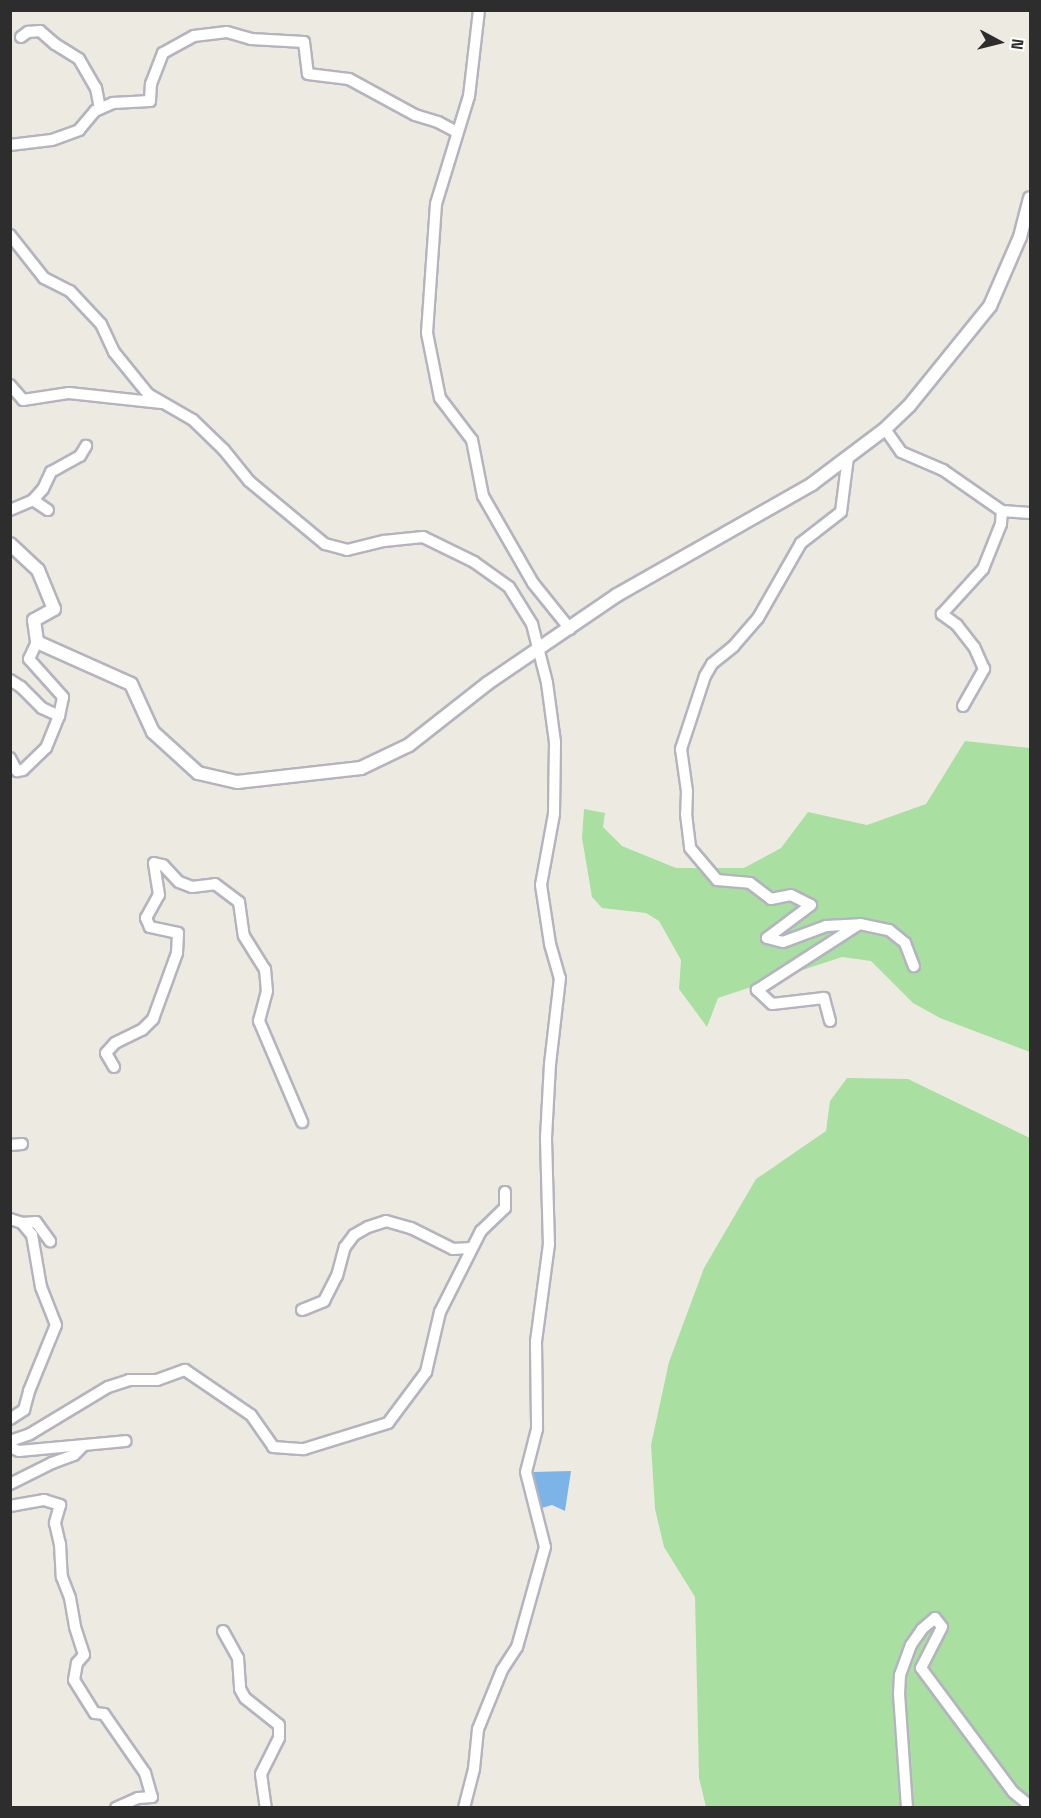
<!DOCTYPE html>
<style>
body{margin:0}
#map{position:relative;width:1041px;height:1818px;overflow:hidden;background:#edebe1;font-family:"Space Grotesk",sans-serif}
div>[style]{position:absolute}
.green>*{inset:0;background:#a9e0a1}
.water>*{inset:0;background:#7cb4e7}
.roads{filter:drop-shadow(2px 0 #b4b4bf) drop-shadow(-2px 0 #b4b4bf) drop-shadow(0 2px #b4b4bf) drop-shadow(0 -2px #b4b4bf)}
.minor>*{height:10px;margin:-5px;padding:0 5px;transform-origin:5px;border-radius:5px;background:#fff}
.tertiary>*{height:12px;margin:-6px;padding:0 6px;transform-origin:6px;border-radius:6px;background:#fff}
span{translate:-50% -50%;white-space:nowrap;text-align:center;line-height:1.15;-webkit-text-stroke:6px #fff;paint-order:stroke}
.frame{position:absolute;inset:0;border:12px solid #2d2d2d;pointer-events:none}
.north{position:absolute;left:969px;top:12px;width:60px;height:60px;-webkit-text-stroke:4px #fff;paint-order:stroke;rotate:97deg;font-size:16px;font-weight:700;line-height:24px;text-align:center;color:#2d2d2d}
.north::after{content:'';display:block;margin:auto;width:21px;height:27px;background:#2d2d2d;clip-path:polygon(50% 0,100% 100%,50% 72%,0 100%)}
</style>
<div id="map">
<div class="green">
<div style="clip-path:polygon(965px 741px,1030px 748px,1030px 1052px,940px 1018px,913px 1003px,871px 961px,842px 957px,718px 998px,707px 1027px,679px 989px,681px 960px,659px 921px,646px 913px,602px 908px,592px 897px,582px 838px,584px 809px,605px 813px,603px 827px,622px 846px,676px 868px,744px 868px,781px 848px,808px 812px,867px 825px,926px 804px)"></div>
<div style="clip-path:polygon(847px 1078px,908px 1079px,1030px 1138px,1030px 1807px,706px 1807px,699px 1778px,695px 1597px,664px 1547px,655px 1509px,651px 1445px,669px 1362px,704px 1268px,756px 1179px,826px 1131px,830px 1101px)"></div>
</div>
<div class="water">
<div style="clip-path:polygon(571px 1471px,565px 1511px,552px 1505px,542px 1508px,537px 1501px,533px 1472px)"></div>
</div>
<div class="roads">
<div class="minor">
<div style="left:479px;top:10px;width:87px;rotate:96.6deg"></div>
<div style="left:469px;top:96px;width:113px;rotate:107deg"></div>
<div style="left:436px;top:204px;width:129px;rotate:94deg"></div>
<div style="left:427px;top:333px;width:66px;rotate:78.7deg"></div>
<div style="left:440px;top:398px;width:53px;rotate:52.7deg"></div>
<div style="left:472px;top:440px;width:57px;rotate:78.9deg"></div>
<div style="left:483px;top:496px;width:100px;rotate:60.1deg"></div>
<div style="left:533px;top:583px;width:59px;rotate:51.2deg"></div>
<div style="left:21px;top:37px;width:9px;rotate:-36deg"></div>
<div style="left:28px;top:32px;width:12px;rotate:-5deg"></div>
<div style="left:40px;top:31px;width:20px;rotate:41deg"></div>
<div style="left:55px;top:44px;width:28px;rotate:32deg"></div>
<div style="left:79px;top:59px;width:34px;rotate:60deg"></div>
<div style="left:96px;top:88px;width:21px;rotate:79deg"></div>
<div style="left:10px;top:145px;width:42px;rotate:-6.8deg"></div>
<div style="left:52px;top:140px;width:29px;rotate:-20deg"></div>
<div style="left:79px;top:130px;width:25px;rotate:-50deg"></div>
<div style="left:95px;top:111px;width:20px;rotate:-24deg"></div>
<div style="left:113px;top:103px;width:37px;rotate:-3deg"></div>
<div style="left:150px;top:101px;width:17px;rotate:-87deg"></div>
<div style="left:151px;top:84px;width:33px;rotate:-69deg"></div>
<div style="left:163px;top:53px;width:35px;rotate:-29deg"></div>
<div style="left:194px;top:36px;width:33px;rotate:-7deg"></div>
<div style="left:227px;top:32px;width:25px;rotate:16deg"></div>
<div style="left:251px;top:39px;width:53px;rotate:3.2deg"></div>
<div style="left:304px;top:42px;width:32px;rotate:83deg"></div>
<div style="left:308px;top:74px;width:41px;rotate:7deg"></div>
<div style="left:349px;top:79px;width:75px;rotate:28.6deg"></div>
<div style="left:415px;top:115px;width:24px;rotate:17deg"></div>
<div style="left:438px;top:122px;width:21px;rotate:28deg"></div>
<div style="left:10px;top:235px;width:55px;rotate:51.7deg"></div>
<div style="left:44px;top:278px;width:29px;rotate:27deg"></div>
<div style="left:70px;top:291px;width:45px;rotate:46.8deg"></div>
<div style="left:101px;top:324px;width:31px;rotate:65deg"></div>
<div style="left:114px;top:352px;width:54px;rotate:51deg"></div>
<div style="left:148px;top:394px;width:52px;rotate:30deg"></div>
<div style="left:193px;top:420px;width:43px;rotate:44.1deg"></div>
<div style="left:224px;top:450px;width:40px;rotate:51deg"></div>
<div style="left:249px;top:481px;width:99px;rotate:39.7deg"></div>
<div style="left:325px;top:544px;width:23px;rotate:15deg"></div>
<div style="left:347px;top:550px;width:38px;rotate:-14deg"></div>
<div style="left:384px;top:541px;width:39px;rotate:-6deg"></div>
<div style="left:423px;top:537px;width:57px;rotate:26.1deg"></div>
<div style="left:474px;top:562px;width:43px;rotate:35.5deg"></div>
<div style="left:509px;top:587px;width:44px;rotate:58.1deg"></div>
<div style="left:532px;top:624px;width:61px;rotate:75.7deg"></div>
<div style="left:547px;top:683px;width:60px;rotate:82.3deg"></div>
<div style="left:555px;top:742px;width:72px;rotate:90.8deg"></div>
<div style="left:554px;top:814px;width:72px;rotate:100.4deg"></div>
<div style="left:541px;top:885px;width:60px;rotate:81.3deg"></div>
<div style="left:550px;top:944px;width:35px;rotate:74deg"></div>
<div style="left:560px;top:978px;width:87px;rotate:96.6deg"></div>
<div style="left:550px;top:1064px;width:75px;rotate:93.1deg"></div>
<div style="left:546px;top:1139px;width:105px;rotate:88.4deg"></div>
<div style="left:549px;top:1244px;width:98px;rotate:97.6deg"></div>
<div style="left:536px;top:1341px;width:88px;rotate:89.3deg"></div>
<div style="left:537px;top:1429px;width:44px;rotate:104.3deg"></div>
<div style="left:526px;top:1472px;width:77px;rotate:75.8deg"></div>
<div style="left:545px;top:1547px;width:104px;rotate:105.6deg"></div>
<div style="left:517px;top:1647px;width:27px;rotate:123deg"></div>
<div style="left:502px;top:1670px;width:64px;rotate:112.1deg"></div>
<div style="left:478px;top:1729px;width:40px;rotate:95.7deg"></div>
<div style="left:474px;top:1769px;width:40px;rotate:104.4deg"></div>
<div style="left:10px;top:385px;width:20px;rotate:49deg"></div>
<div style="left:23px;top:400px;width:47px;rotate:-8.7deg"></div>
<div style="left:69px;top:393px;width:93px;rotate:6.2deg"></div>
<div style="left:885px;top:429px;width:28px;rotate:55deg"></div>
<div style="left:901px;top:452px;width:46px;rotate:23.2deg"></div>
<div style="left:943px;top:470px;width:72px;rotate:34.8deg"></div>
<div style="left:1002px;top:511px;width:28px;rotate:4deg"></div>
<div style="left:848px;top:457px;width:55px;rotate:97.3deg"></div>
<div style="left:841px;top:512px;width:51px;rotate:142.2deg"></div>
<div style="left:801px;top:543px;width:86px;rotate:119.8deg"></div>
<div style="left:758px;top:618px;width:37px;rotate:131deg"></div>
<div style="left:734px;top:646px;width:28px;rotate:141deg"></div>
<div style="left:712px;top:664px;width:14px;rotate:120deg"></div>
<div style="left:705px;top:676px;width:77px;rotate:108.2deg"></div>
<div style="left:681px;top:749px;width:42px;rotate:81.9deg"></div>
<div style="left:687px;top:791px;width:23px;rotate:92deg"></div>
<div style="left:686px;top:814px;width:34px;rotate:83deg"></div>
<div style="left:690px;top:848px;width:42px;rotate:49.8deg"></div>
<div style="left:717px;top:880px;width:33px;rotate:5deg"></div>
<div style="left:750px;top:883px;width:26px;rotate:37deg"></div>
<div style="left:771px;top:899px;width:20px;rotate:-11deg"></div>
<div style="left:791px;top:895px;width:22px;rotate:27deg"></div>
<div style="left:811px;top:905px;width:55px;rotate:143.1deg"></div>
<div style="left:767px;top:938px;width:16px;rotate:14deg"></div>
<div style="left:783px;top:942px;width:46px;rotate:-20.4deg"></div>
<div style="left:826px;top:926px;width:34px;rotate:-3deg"></div>
<div style="left:860px;top:924px;width:30px;rotate:12deg"></div>
<div style="left:889px;top:930px;width:21px;rotate:39deg"></div>
<div style="left:905px;top:943px;width:25px;rotate:69deg"></div>
<div style="left:33px;top:500px;width:15px;rotate:-48deg"></div>
<div style="left:43px;top:489px;width:19px;rotate:-65deg"></div>
<div style="left:51px;top:472px;width:33px;rotate:-29deg"></div>
<div style="left:80px;top:456px;width:12px;rotate:-59deg"></div>
<div style="left:10px;top:510px;width:25px;rotate:-23deg"></div>
<div style="left:33px;top:500px;width:18px;rotate:34deg"></div>
<div style="left:10px;top:680px;width:13px;rotate:32deg"></div>
<div style="left:21px;top:687px;width:30px;rotate:45deg"></div>
<div style="left:42px;top:708px;width:19px;rotate:25deg"></div>
<div style="left:963px;top:706px;width:43px;rotate:-60.4deg"></div>
<div style="left:984px;top:669px;width:24px;rotate:-114deg"></div>
<div style="left:974px;top:647px;width:28px;rotate:-128deg"></div>
<div style="left:957px;top:625px;width:19px;rotate:-144deg"></div>
<div style="left:942px;top:614px;width:61px;rotate:-47.7deg"></div>
<div style="left:983px;top:569px;width:48px;rotate:-68.2deg"></div>
<div style="left:1001px;top:524px;width:13px;rotate:-86deg"></div>
<div style="left:10px;top:758px;width:15px;rotate:62deg"></div>
<div style="left:17px;top:771px;width:6px;rotate:-9deg"></div>
<div style="left:23px;top:770px;width:32px;rotate:-44deg"></div>
<div style="left:46px;top:748px;width:35px;rotate:-68deg"></div>
<div style="left:59px;top:716px;width:19px;rotate:-78deg"></div>
<div style="left:63px;top:697px;width:51px;rotate:-131.8deg"></div>
<div style="left:29px;top:659px;width:19px;rotate:-65deg"></div>
<div style="left:830px;top:1021px;width:24px;rotate:-105deg"></div>
<div style="left:824px;top:998px;width:52px;rotate:173.4deg"></div>
<div style="left:772px;top:1004px;width:21px;rotate:-137deg"></div>
<div style="left:757px;top:990px;width:120px;rotate:-32.8deg"></div>
<div style="left:114px;top:1067px;width:16px;rotate:-120deg"></div>
<div style="left:106px;top:1053px;width:13px;rotate:-48deg"></div>
<div style="left:115px;top:1043px;width:30px;rotate:-26deg"></div>
<div style="left:142px;top:1030px;width:16px;rotate:-45deg"></div>
<div style="left:153px;top:1019px;width:70px;rotate:-70deg"></div>
<div style="left:177px;top:953px;width:20px;rotate:-87deg"></div>
<div style="left:178px;top:933px;width:29px;rotate:-168deg"></div>
<div style="left:150px;top:927px;width:10px;rotate:-114deg"></div>
<div style="left:146px;top:918px;width:26px;rotate:-61deg"></div>
<div style="left:159px;top:895px;width:32px;rotate:-99deg"></div>
<div style="left:154px;top:863px;width:9px;rotate:13deg"></div>
<div style="left:163px;top:865px;width:23px;rotate:47deg"></div>
<div style="left:179px;top:882px;width:14px;rotate:21deg"></div>
<div style="left:192px;top:887px;width:23px;rotate:-7deg"></div>
<div style="left:215px;top:884px;width:30px;rotate:37deg"></div>
<div style="left:239px;top:902px;width:34px;rotate:82deg"></div>
<div style="left:244px;top:936px;width:39px;rotate:58deg"></div>
<div style="left:265px;top:969px;width:22px;rotate:85deg"></div>
<div style="left:267px;top:991px;width:31px;rotate:105deg"></div>
<div style="left:259px;top:1021px;width:110px;rotate:66.9deg"></div>
<div style="left:10px;top:1145px;width:12px;rotate:-5deg"></div>
<div style="left:10px;top:1219px;width:13px;rotate:18deg"></div>
<div style="left:22px;top:1223px;width:14px;rotate:-4deg"></div>
<div style="left:36px;top:1222px;width:24px;rotate:54deg"></div>
<div style="left:302px;top:1310px;width:24px;rotate:-22deg"></div>
<div style="left:324px;top:1301px;width:28px;rotate:-63deg"></div>
<div style="left:337px;top:1276px;width:30px;rotate:-75deg"></div>
<div style="left:345px;top:1247px;width:15px;rotate:-53deg"></div>
<div style="left:354px;top:1235px;width:16px;rotate:-30deg"></div>
<div style="left:368px;top:1227px;width:19px;rotate:-18deg"></div>
<div style="left:386px;top:1221px;width:26px;rotate:16deg"></div>
<div style="left:411px;top:1228px;width:47px;rotate:26.6deg"></div>
<div style="left:453px;top:1249px;width:18px;rotate:-3deg"></div>
<div style="left:10px;top:1419px;width:17px;rotate:-33deg"></div>
<div style="left:24px;top:1410px;width:20px;rotate:-75deg"></div>
<div style="left:29px;top:1391px;width:71px;rotate:-67.8deg"></div>
<div style="left:56px;top:1325px;width:41px;rotate:-111.5deg"></div>
<div style="left:41px;top:1287px;width:53px;rotate:-99.8deg"></div>
<div style="left:32px;top:1235px;width:16px;rotate:-130deg"></div>
<div style="left:10px;top:1441px;width:21px;rotate:-19deg"></div>
<div style="left:30px;top:1434px;width:91px;rotate:-31.1deg"></div>
<div style="left:108px;top:1387px;width:22px;rotate:-18deg"></div>
<div style="left:129px;top:1380px;width:28px"></div>
<div style="left:157px;top:1380px;width:30px;rotate:-20deg"></div>
<div style="left:185px;top:1370px;width:80px;rotate:34.3deg"></div>
<div style="left:251px;top:1415px;width:39px;rotate:55deg"></div>
<div style="left:273px;top:1447px;width:31px;rotate:4deg"></div>
<div style="left:304px;top:1449px;width:88px;rotate:-17.2deg"></div>
<div style="left:388px;top:1423px;width:64px;rotate:-53.3deg"></div>
<div style="left:426px;top:1372px;width:62px;rotate:-76.9deg"></div>
<div style="left:440px;top:1312px;width:91px;rotate:-63.2deg"></div>
<div style="left:481px;top:1231px;width:33px;rotate:-44deg"></div>
<div style="left:505px;top:1208px;width:16px;rotate:-90deg"></div>
<div style="left:10px;top:1447px;width:10px;rotate:24deg"></div>
<div style="left:19px;top:1451px;width:107px;rotate:-5.3deg"></div>
<div style="left:10px;top:1484px;width:47px;rotate:-26.6deg"></div>
<div style="left:52px;top:1463px;width:23px;rotate:-20deg"></div>
<div style="left:74px;top:1455px;width:13px;rotate:-45deg"></div>
<div style="left:10px;top:1506px;width:35px;rotate:-10deg"></div>
<div style="left:44px;top:1500px;width:17px;rotate:17deg"></div>
<div style="left:60px;top:1505px;width:19px;rotate:106deg"></div>
<div style="left:55px;top:1523px;width:22px;rotate:77deg"></div>
<div style="left:60px;top:1544px;width:33px;rotate:87deg"></div>
<div style="left:62px;top:1577px;width:22px;rotate:69deg"></div>
<div style="left:70px;top:1598px;width:29px;rotate:80deg"></div>
<div style="left:75px;top:1627px;width:29px;rotate:72deg"></div>
<div style="left:84px;top:1655px;width:11px;rotate:131deg"></div>
<div style="left:77px;top:1663px;width:17px;rotate:100deg"></div>
<div style="left:74px;top:1680px;width:39px;rotate:58deg"></div>
<div style="left:95px;top:1713px;width:9px;rotate:6deg"></div>
<div style="left:104px;top:1714px;width:72px;rotate:55.2deg"></div>
<div style="left:145px;top:1773px;width:25px;rotate:74deg"></div>
<div style="left:152px;top:1797px;width:14px;rotate:176deg"></div>
<div style="left:138px;top:1798px;width:24px;rotate:156deg"></div>
<div style="left:223px;top:1631px;width:31px;rotate:61deg"></div>
<div style="left:238px;top:1658px;width:31px;rotate:86deg"></div>
<div style="left:240px;top:1689px;width:10px;rotate:61deg"></div>
<div style="left:245px;top:1698px;width:43px;rotate:38.5deg"></div>
<div style="left:279px;top:1725px;width:13px;rotate:90deg"></div>
<div style="left:279px;top:1738px;width:40px;rotate:116.6deg"></div>
<div style="left:261px;top:1774px;width:34px;rotate:82deg"></div>
<div style="left:907px;top:1808px;width:114px;rotate:-94deg"></div>
<div style="left:899px;top:1694px;width:19px;rotate:-87deg"></div>
<div style="left:900px;top:1675px;width:32px;rotate:-70deg"></div>
<div style="left:911px;top:1645px;width:19px;rotate:-55deg"></div>
<div style="left:922px;top:1629px;width:17px;rotate:-40deg"></div>
<div style="left:935px;top:1618px;width:11px;rotate:52deg"></div>
<div style="left:942px;top:1627px;width:46px;rotate:117.1deg"></div>
<div style="left:921px;top:1668px;width:154px;rotate:53.4deg"></div>
<div style="left:1013px;top:1792px;width:22px;rotate:39deg"></div>
</div>
<div class="tertiary">
<div style="left:10px;top:544px;width:38px;rotate:43deg"></div>
<div style="left:38px;top:570px;width:42px;rotate:67.7deg"></div>
<div style="left:54px;top:609px;width:23px;rotate:151deg"></div>
<div style="left:34px;top:620px;width:22px;rotate:82deg"></div>
<div style="left:37px;top:642px;width:103px;rotate:24.1deg"></div>
<div style="left:131px;top:684px;width:53px;rotate:65.4deg"></div>
<div style="left:153px;top:732px;width:61px;rotate:42.3deg"></div>
<div style="left:198px;top:773px;width:40px;rotate:13deg"></div>
<div style="left:237px;top:782px;width:125px;rotate:-6.4deg"></div>
<div style="left:361px;top:768px;width:53px;rotate:-25.6deg"></div>
<div style="left:409px;top:745px;width:100px;rotate:-38.1deg"></div>
<div style="left:488px;top:683px;width:156px;rotate:-34.3deg"></div>
<div style="left:617px;top:595px;width:224px;rotate:-29.6deg"></div>
<div style="left:812px;top:484px;width:91px;rotate:-37deg"></div>
<div style="left:885px;top:429px;width:33px;rotate:-44deg"></div>
<div style="left:909px;top:406px;width:129px;rotate:-51deg"></div>
<div style="left:990px;top:306px;width:75px;rotate:-66.5deg"></div>
<div style="left:1020px;top:237px;width:40px;rotate:-75.6deg"></div>
</div>
</div>
<div class="frame"></div>
<div class="north">N</div>
</div>
